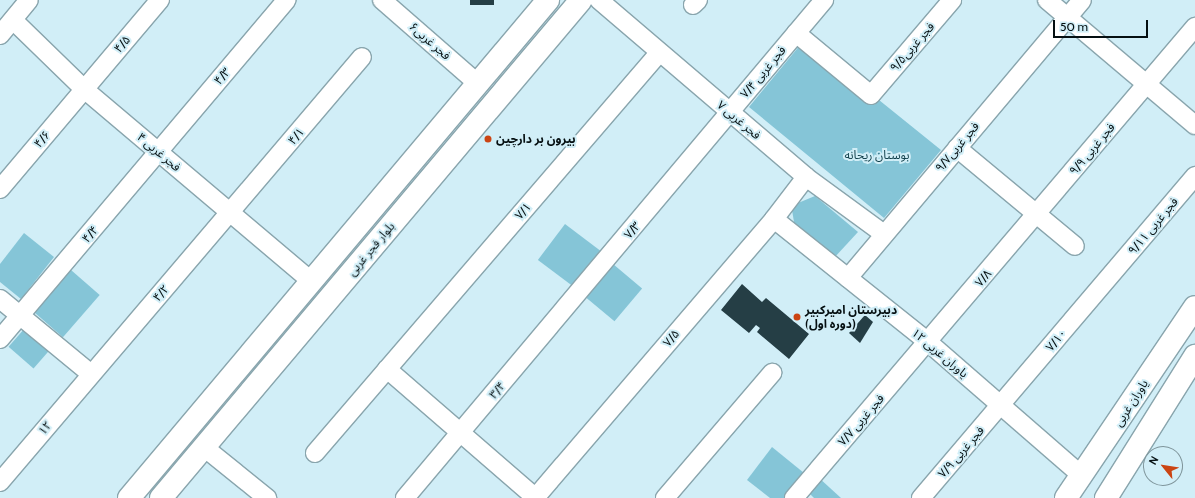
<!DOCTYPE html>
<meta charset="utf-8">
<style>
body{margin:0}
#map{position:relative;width:1195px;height:498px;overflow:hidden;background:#d1eef7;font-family:Cabin,"Noto Sans Arabic",sans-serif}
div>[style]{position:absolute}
.green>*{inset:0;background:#85c5d7;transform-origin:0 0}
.building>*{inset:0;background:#253e45;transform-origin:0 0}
.roads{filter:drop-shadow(1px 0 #89a5ad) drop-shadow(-1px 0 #89a5ad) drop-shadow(0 1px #89a5ad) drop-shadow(0 -1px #89a5ad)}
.minor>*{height:18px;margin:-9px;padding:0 9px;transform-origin:9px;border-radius:9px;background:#fff}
.major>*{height:22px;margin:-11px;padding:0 11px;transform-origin:11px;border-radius:11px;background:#fff}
.dots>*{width:11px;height:11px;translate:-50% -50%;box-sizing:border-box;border:2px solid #d1eef7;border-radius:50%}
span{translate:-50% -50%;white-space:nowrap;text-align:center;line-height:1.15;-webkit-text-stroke:4px #d1eef7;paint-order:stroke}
.street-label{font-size:12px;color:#050f11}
.poi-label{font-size:12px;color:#050f11;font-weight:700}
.left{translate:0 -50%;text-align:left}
.park-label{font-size:12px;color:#113f4a}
.north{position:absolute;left:1143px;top:446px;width:40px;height:40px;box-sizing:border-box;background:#d1eef7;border:1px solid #7f959b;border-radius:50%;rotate:300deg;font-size:11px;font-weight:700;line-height:16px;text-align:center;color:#050f11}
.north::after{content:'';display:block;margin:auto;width:14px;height:18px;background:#cb4413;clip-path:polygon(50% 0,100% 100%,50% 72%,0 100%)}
.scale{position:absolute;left:1053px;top:20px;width:95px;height:18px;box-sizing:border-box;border:2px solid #050f11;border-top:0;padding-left:5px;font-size:12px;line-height:14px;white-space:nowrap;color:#050f11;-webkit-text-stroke:3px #d1eef7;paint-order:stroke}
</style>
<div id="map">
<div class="green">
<div style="clip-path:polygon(801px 44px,874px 105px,879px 100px,941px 150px,884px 218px,749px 107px)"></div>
<div style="clip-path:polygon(815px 196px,858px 232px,834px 258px,795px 228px,792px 210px,798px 203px)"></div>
<div style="left:565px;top:224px;width:48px;height:45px;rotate:37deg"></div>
<div style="clip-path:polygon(24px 233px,54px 257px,21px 299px,0 282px,0 264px)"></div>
<div style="left:613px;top:264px;width:38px;height:43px;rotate:40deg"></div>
<div style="left:71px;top:270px;width:38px;height:56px;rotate:41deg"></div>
<div style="left:25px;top:328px;width:33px;height:25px;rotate:41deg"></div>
<div style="clip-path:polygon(772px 447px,804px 473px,784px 498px,770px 498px,747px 480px)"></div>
<div style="clip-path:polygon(818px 477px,841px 498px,814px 498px,806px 490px)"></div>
</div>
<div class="building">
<div style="left:470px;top:0;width:24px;height:5px"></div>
<div style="clip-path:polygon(742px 284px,762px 302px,766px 298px,809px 334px,789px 359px,757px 332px,760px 328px,756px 325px,749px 333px,721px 310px)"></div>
<div style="clip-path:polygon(865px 315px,873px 322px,860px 343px,849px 333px)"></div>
</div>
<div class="roads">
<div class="minor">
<div style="left:382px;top:0;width:126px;rotate:41.1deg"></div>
<div style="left:599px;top:0;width:272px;rotate:40.5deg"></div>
<div style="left:806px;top:177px;width:97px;rotate:36.2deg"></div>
<div style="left:1047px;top:0;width:194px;rotate:40.2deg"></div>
<div style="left:693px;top:5px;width:7px;rotate:-45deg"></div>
<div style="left:13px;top:20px;width:99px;rotate:44.2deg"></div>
<div style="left:84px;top:89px;width:296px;rotate:40.2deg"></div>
<div style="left:796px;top:33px;width:97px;rotate:39.6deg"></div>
<div style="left:871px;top:95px;width:125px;rotate:-49.5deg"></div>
<div style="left:0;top:35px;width:45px;rotate:-50.4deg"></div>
<div style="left:957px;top:148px;width:153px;rotate:39.7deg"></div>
<div style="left:0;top:189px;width:248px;rotate:-49.8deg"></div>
<div style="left:774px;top:219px;width:197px;rotate:38.6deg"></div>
<div style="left:928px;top:342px;width:204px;rotate:41deg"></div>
<div style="left:848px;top:278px;width:363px;rotate:-49.9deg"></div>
<div style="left:0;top:299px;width:118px;rotate:39.5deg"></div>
<div style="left:0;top:339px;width:444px;rotate:-49.8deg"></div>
<div style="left:387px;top:369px;width:197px;rotate:40.9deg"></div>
<div style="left:205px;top:448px;width:80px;rotate:38.9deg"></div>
<div style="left:315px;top:453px;width:528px;rotate:-49.3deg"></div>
<div style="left:0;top:482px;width:558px;rotate:-49.58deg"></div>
<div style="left:405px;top:498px;width:651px;rotate:-49.92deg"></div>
<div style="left:535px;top:498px;width:367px;rotate:-49.4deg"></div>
<div style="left:774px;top:219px;width:53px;rotate:-52.7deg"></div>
<div style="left:665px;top:498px;width:165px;rotate:-49.4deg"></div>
<div style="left:794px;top:498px;width:619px;rotate:-49.59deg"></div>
<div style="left:921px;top:498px;width:423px;rotate:-49.6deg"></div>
</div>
<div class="major">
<div style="left:129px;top:498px;width:651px;rotate:-49.92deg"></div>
<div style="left:161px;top:498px;width:651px;rotate:-49.86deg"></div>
<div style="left:1066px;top:498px;width:230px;rotate:-56deg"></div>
<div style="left:1106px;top:498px;width:168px;rotate:-57.9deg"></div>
</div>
</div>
<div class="dots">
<div style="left:488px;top:139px;background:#cb4413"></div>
<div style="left:797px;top:317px;background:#cb4413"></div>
</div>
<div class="street-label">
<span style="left:430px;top:41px;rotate:41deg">فجر غربی۶</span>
<span style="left:122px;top:44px;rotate:-50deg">۴/۵</span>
<span style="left:912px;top:47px;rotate:-49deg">فجر غربی۹/۵</span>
<span style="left:763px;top:72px;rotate:-50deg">۷/۴ فجر غربی</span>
<span style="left:222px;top:76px;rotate:-50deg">۴/۳</span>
<span style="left:739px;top:120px;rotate:40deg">۷ فجر غربی</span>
<span style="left:296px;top:136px;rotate:-50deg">۴/۱</span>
<span style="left:42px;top:139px;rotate:-50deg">۴/۶</span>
<span style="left:957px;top:147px;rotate:-50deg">فجر غربی۹/۷</span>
<span style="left:1092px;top:149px;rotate:-50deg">۹/۹ فجر غربی</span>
<span style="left:159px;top:152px;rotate:40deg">۴ فجر غربی</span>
<span style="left:523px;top:211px;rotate:-49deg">۷/۱</span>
<span style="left:1153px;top:226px;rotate:-50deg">۹/۱۱ فجر غربی</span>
<span style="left:632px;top:230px;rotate:-50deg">۷/۳</span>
<span style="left:90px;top:234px;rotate:-50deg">۴/۴</span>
<span style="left:371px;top:249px;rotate:-50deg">بلوار فجر غربی</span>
<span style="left:983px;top:278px;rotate:-50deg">۷/۸</span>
<span style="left:161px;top:293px;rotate:-49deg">۴/۲</span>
<span style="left:671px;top:338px;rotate:-50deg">۷/۵</span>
<span style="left:1056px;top:340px;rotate:-50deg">۷/۱۰</span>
<span style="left:940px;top:353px;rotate:40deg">۱۲ یاوران غربی</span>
<span style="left:497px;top:390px;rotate:-50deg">۳/۴</span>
<span style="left:1131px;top:403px;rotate:-58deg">یاوران غربی</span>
<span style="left:861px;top:420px;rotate:-49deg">۷/۷ فجر غربی</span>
<span style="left:45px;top:428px;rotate:-50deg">۱۲</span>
<span style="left:961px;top:452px;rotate:-49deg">۷/۹ فجر غربی</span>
</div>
<div class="poi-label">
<span class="left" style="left:496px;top:139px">بیرون بر دارچین</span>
<span class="left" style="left:805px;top:317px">دبیرستان امیرکبیر<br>(دوره اول)</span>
</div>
<div class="park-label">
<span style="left:877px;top:155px">بوستان ریحانه</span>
</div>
<div class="north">N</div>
<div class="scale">50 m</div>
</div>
